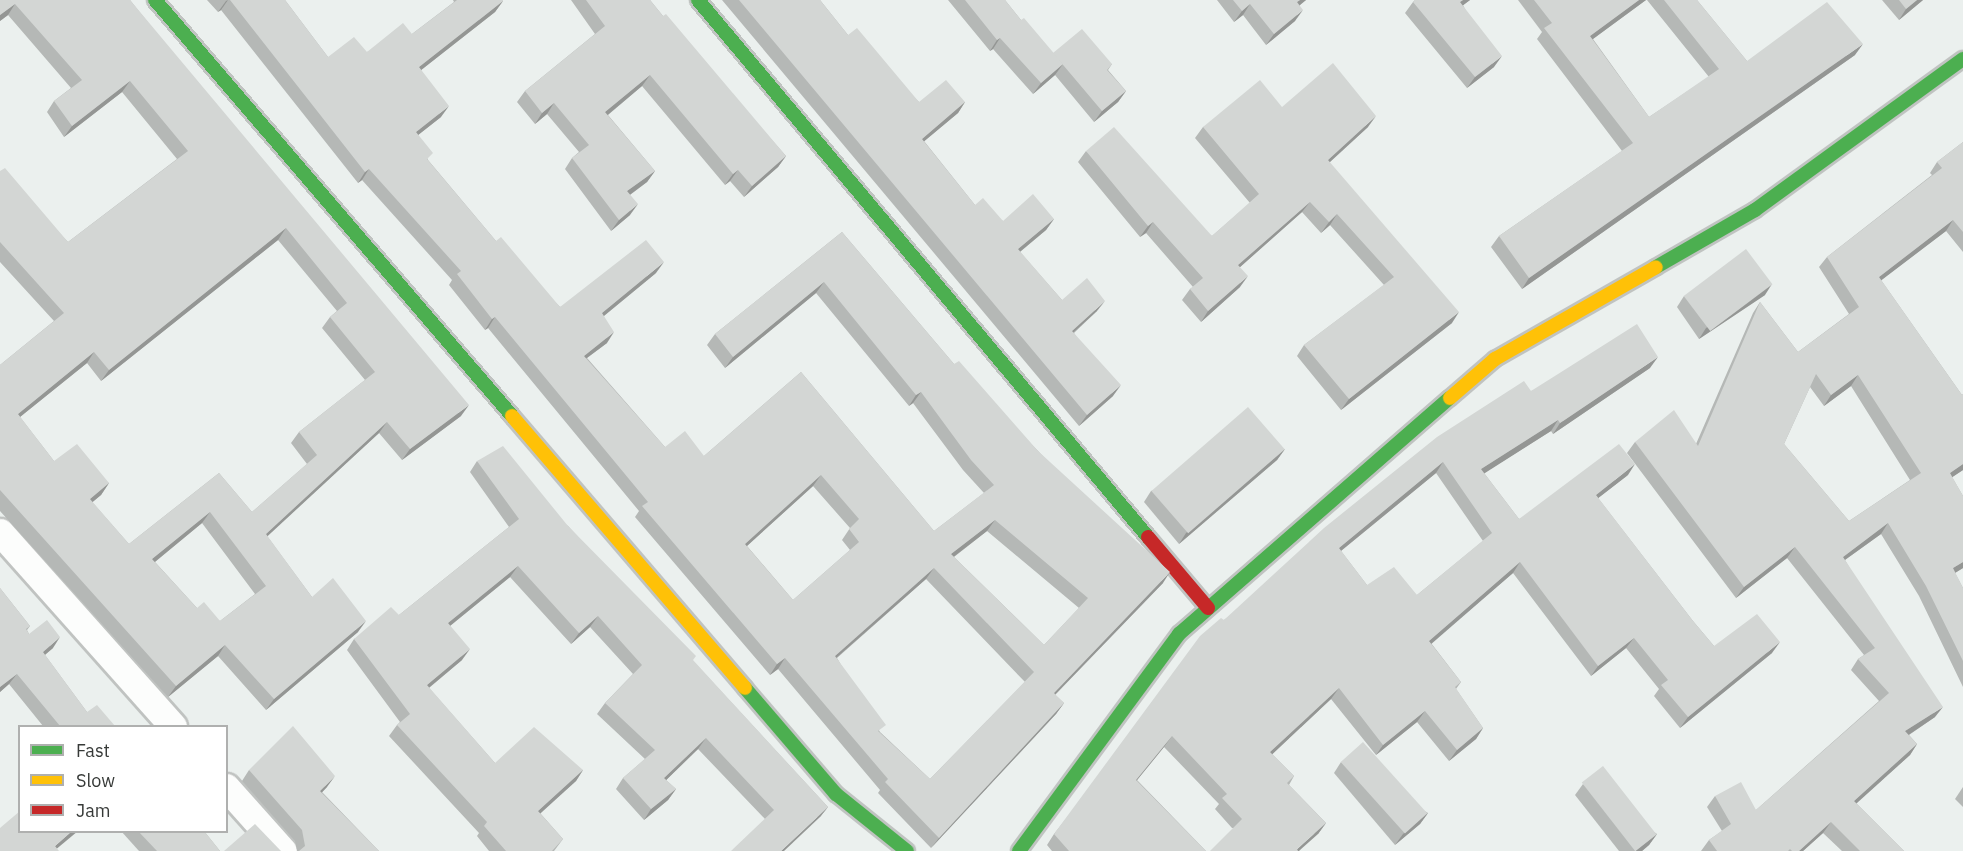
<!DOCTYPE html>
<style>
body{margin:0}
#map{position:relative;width:1963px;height:851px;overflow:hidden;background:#ebf0ee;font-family:"IBM Plex Sans",sans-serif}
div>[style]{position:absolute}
.roads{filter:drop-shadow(2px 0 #c0c3c1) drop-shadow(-2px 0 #c0c3c1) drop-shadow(0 2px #c0c3c1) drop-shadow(0 -2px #c0c3c1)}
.street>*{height:27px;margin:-13.5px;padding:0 13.5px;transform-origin:13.5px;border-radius:13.5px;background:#fcfdfc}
.fast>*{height:14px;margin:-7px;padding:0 7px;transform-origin:7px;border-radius:7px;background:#4caf50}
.slow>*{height:14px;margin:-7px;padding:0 7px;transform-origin:7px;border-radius:7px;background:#ffc107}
.jam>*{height:14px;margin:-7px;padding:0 7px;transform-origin:7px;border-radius:7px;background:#c62828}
.wall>*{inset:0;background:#b5b8b6}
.shaded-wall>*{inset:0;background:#949694}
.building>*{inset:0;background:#d3d6d4;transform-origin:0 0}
span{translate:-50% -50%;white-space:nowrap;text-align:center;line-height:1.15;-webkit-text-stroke:4.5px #fff;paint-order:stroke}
.legend{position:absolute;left:18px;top:725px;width:210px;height:108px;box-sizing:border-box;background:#fff;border:2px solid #afb0af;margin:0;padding:8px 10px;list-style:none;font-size:18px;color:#373a38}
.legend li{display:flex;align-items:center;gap:12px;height:30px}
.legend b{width:30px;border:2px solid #afb0af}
</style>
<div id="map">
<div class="roads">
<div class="street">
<div style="left:0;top:532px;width:260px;rotate:48.3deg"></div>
<div style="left:226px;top:787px;width:86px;rotate:48.3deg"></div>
</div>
<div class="fast">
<div style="left:155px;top:0;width:548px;rotate:49.36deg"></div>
<div style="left:698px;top:0;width:701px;rotate:50.04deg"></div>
<div style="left:1656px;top:267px;width:114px;rotate:-29.9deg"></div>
<div style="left:1755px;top:210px;width:257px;rotate:-36deg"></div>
<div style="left:745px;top:688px;width:140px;rotate:49.4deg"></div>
<div style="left:836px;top:794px;width:91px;rotate:38.8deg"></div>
<div style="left:1019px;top:851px;width:270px;rotate:-53.6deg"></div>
<div style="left:1179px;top:634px;width:359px;rotate:-41.1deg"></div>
</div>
<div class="slow">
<div style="left:1450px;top:398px;width:60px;rotate:-40.9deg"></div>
<div style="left:1495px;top:359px;width:185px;rotate:-29.7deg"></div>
<div style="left:512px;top:416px;width:358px;rotate:49.4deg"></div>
</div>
<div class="jam">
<div style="left:1148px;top:537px;width:93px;rotate:49.8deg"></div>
</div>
</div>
<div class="wall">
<div style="clip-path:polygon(evenodd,0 0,130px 0,461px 416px,402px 460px,379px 433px,267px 536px,312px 597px,358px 632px,266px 710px,218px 656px,168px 697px,0 511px,0 365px,54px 321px,0 262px,0 171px,68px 242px,177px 159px,122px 92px,64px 137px,47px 112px,54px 101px,71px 88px,8px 15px,0 21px,0 0,278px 240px,337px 311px,330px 317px,322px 328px,365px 380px,299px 432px,291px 443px,307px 464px,252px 512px,219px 473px,129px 544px,92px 502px,101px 495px,109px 483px,54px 461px,20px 417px,87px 363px,101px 381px,278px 240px,0 0,202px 523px,255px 594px,220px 621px,197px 608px,155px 562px,202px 523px)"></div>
<div style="clip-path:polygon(evenodd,207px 0,285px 0,328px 57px,367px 52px,412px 34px,454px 2px,453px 0,502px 0,503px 1px,495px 12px,421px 70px,441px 117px,418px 135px,428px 160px,496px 241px,560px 307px,656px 273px,604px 316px,607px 343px,587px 358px,665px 447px,704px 456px,801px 372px,934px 531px,984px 493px,963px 470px,913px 403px,909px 406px,816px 293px,725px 368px,707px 345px,715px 334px,842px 232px,954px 364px,1038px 451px,1163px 583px,1055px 695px,1064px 703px,1056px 714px,931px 848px,878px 793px,880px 790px,778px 669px,770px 675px,635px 517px,639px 511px,488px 328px,485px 330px,449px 285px,452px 280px,362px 180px,358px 183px,221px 10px,218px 12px,207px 0,813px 486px,850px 528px,842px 540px,850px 550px,793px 600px,747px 546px,813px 486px,207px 0,987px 531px,1079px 608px,1044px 645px,954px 557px,987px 531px,207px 0,926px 579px,1025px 682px,930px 779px,880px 732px,837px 658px,926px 579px)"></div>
<div style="clip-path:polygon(571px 0,650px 0,663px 16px,786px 156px,778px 167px,744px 197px,730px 181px,725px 185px,642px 86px,608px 115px,655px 171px,647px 182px,630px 195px,630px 215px,611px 231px,565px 169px,572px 158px,579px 152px,547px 114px,535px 124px,517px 102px,525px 91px,595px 34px)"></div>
<div style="clip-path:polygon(722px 0,820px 0,848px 35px,919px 102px,965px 102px,958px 113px,924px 141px,975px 205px,1003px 221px,1054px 219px,1046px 230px,1020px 252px,1062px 300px,1097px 311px,1074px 333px,1113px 396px,1079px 426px)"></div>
<div style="clip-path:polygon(948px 0,1005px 0,1021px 20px,1053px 53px,1112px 64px,1108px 70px,1126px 91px,1118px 102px,1094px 122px,1055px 75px,1033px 94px,993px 49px,990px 51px)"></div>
<div style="clip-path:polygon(1217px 0,1306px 0,1300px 5px,1295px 21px,1266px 45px,1243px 15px,1234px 22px)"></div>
<div style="clip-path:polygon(1415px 0,1470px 0,1463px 5px,1494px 67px,1467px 88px,1405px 13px,1413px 2px)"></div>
<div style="clip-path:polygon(1518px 0,1646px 0,1593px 39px,1649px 117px,1709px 77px,1647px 0,1697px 0,1747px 61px,1855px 55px,1522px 289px,1491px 247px,1499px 236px,1622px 151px,1537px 39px,1542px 32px)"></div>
<div style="clip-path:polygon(1882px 0,1923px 0,1899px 20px)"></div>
<div style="clip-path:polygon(1282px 107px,1368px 127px,1329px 163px,1452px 323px,1341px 410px,1297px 356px,1304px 345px,1384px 285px,1330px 225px,1321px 233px,1302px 212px,1240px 267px,1240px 287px,1201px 322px,1182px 300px,1190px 289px,1193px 287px,1146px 233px,1140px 237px,1078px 162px,1086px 151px,1212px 236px,1250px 203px,1195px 138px,1203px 127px)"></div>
<div style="clip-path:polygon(evenodd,1963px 142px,1963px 252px,1946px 231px,1881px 280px,1962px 395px,1963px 394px,1963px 470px,1952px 477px,1963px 496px,1963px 568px,1955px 573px,1963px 588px,1963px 687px,1919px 596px,1881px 534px,1845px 560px,1935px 717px,1909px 735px,1917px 744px,1910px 755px,1856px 803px,1904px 851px,1842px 851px,1823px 833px,1803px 851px,1701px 851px,1709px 840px,1722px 831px,1707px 807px,1715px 796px,1756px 810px,1879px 701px,1851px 670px,1858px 659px,1864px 655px,1787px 558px,1736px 598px,1627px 453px,1635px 442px,1696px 444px,1753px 313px,1760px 302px,1798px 352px,1849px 314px,1819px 267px,1827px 257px,1932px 175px,1930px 173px,1937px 162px,1963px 142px,1851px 386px,1910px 480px,1849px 521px,1784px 444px,1810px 387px,1824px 406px,1851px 386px)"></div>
<div style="clip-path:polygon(1765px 295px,1699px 339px,1677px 307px,1684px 296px)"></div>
<div style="clip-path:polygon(evenodd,1650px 368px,1553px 434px,1551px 431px,1484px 473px,1519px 519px,1628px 475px,1598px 498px,1693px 621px,1714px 646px,1772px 653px,1680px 728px,1654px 696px,1659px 689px,1626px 648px,1591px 676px,1513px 573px,1431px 643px,1461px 682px,1456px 689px,1483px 728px,1476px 739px,1449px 761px,1417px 722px,1376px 755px,1331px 699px,1272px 754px,1294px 776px,1289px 785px,1326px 823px,1318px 834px,1232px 828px,1215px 809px,1219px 804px,1164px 747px,1137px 780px,1206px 851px,1052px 851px,1047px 845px,1054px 834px,1224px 620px,1531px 391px,1650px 368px,1436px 473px,1483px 541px,1417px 595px,1367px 585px,1341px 551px,1436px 473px)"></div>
<div style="clip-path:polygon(1285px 449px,1277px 460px,1179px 544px,1144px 502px,1151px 491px)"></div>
<div style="clip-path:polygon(477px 461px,568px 526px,828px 807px,820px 817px,765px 819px,698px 749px,666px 780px,676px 789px,668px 800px,644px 820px,616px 789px,623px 778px,645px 759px,597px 714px,605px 703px,633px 674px,590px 627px,571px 644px,510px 577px,450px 626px,462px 660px,429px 688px,495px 763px,583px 770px,576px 781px,540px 813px,563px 839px,554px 851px,489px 851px,477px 836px,479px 833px,389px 736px,397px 725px,400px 722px,347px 650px,354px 639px,399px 615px,509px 527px,470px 472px)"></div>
<div style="clip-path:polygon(0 588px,30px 626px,27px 630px,29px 634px,53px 648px,45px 655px,87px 712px,115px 726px,43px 726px,9px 684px,0 692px)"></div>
<div style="clip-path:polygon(1341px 762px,1428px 813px,1420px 824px,1395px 845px,1334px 773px)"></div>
<div style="clip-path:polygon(249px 770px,327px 787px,322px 792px,379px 851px,297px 851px,295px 841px,242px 781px)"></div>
<div style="clip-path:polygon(1583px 784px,1657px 834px,1649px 845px,1642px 851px,1619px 851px,1575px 795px)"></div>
<div style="clip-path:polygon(1963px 787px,1963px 807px,1955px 799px)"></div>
<div style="clip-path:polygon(121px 831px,204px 831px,220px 851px,139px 851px)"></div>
</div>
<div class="shaded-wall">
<div style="clip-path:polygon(228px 0,221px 10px,218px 12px,226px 1px)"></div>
<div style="clip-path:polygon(1300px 0,1306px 0,1290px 13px,1297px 2px)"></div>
<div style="clip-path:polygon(1463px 0,1470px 0,1453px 13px,1460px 2px)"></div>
<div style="clip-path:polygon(1639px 0,1646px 0,1582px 47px,1590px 36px)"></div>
<div style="clip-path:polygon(1917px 0,1923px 0,1899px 20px,1906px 9px)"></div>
<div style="clip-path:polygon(503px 1px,495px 12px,411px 78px,419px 67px)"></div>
<div style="clip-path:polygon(15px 4px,8px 15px,0 21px,0 15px)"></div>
<div style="clip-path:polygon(1250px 4px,1243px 15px,1234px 22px,1242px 11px)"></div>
<div style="clip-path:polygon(1303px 10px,1295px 21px,1266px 45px,1274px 34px)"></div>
<div style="clip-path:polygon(1000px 38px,993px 49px,990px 51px,997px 40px)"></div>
<div style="clip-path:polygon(1863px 44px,1855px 55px,1522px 289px,1529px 278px)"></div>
<div style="clip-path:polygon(1502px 56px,1494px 67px,1467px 88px,1475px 77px)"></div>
<div style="clip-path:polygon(1063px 64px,1055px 75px,1033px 94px,1041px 83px)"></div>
<div style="clip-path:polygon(650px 75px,642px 86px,598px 123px,605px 112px)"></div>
<div style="clip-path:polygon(130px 81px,122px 92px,64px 137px,72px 126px)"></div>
<div style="clip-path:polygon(1126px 91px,1118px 102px,1094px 122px,1102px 111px)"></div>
<div style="clip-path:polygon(965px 102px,958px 113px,915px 149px,922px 139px)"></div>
<div style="clip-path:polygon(554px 103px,547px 114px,535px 124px,542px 113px)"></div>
<div style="clip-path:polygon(449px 106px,441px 117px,408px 143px,416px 132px)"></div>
<div style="clip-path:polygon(1376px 116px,1368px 127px,1320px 171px,1328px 160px)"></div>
<div style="clip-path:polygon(786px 156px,778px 167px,744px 197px,752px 186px)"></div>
<div style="clip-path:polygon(369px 169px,362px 180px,358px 183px,365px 172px)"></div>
<div style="clip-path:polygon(738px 170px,730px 181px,725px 185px,733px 174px)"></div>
<div style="clip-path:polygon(655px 171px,647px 182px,620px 202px,627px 191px)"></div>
<div style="clip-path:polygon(1310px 202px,1302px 212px,1230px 276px,1238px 265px)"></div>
<div style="clip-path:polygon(638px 204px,630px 215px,611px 231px,619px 220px)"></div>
<div style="clip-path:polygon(1337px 214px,1330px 225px,1321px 233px,1329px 222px)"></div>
<div style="clip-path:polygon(1054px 219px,1046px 230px,1010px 260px,1018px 249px)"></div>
<div style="clip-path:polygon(1953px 220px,1946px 231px,1871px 288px,1879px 277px)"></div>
<div style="clip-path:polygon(1153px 222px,1146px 233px,1140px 237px,1148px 226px)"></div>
<div style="clip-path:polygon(286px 228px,278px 240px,101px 381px,109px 370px)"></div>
<div style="clip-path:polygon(664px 262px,656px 273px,594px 324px,602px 313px)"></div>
<div style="clip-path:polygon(1248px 276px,1240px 287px,1201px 322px,1208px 311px)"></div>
<div style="clip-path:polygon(824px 282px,816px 293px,725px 368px,733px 357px)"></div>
<div style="clip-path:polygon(1772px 284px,1765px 295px,1699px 339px,1706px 328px)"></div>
<div style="clip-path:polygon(1105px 301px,1097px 311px,1064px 341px,1072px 331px)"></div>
<div style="clip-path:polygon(1459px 312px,1452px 323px,1341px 410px,1349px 399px)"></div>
<div style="clip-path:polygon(495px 317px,488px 328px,485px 330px,492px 319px)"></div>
<div style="clip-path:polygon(614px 332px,607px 343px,576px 366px,584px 356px)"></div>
<div style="clip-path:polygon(94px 352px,87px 363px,10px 425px,18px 414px)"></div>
<div style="clip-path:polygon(1658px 357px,1650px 368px,1553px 434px,1560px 423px)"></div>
<div style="clip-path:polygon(1858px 375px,1851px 386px,1824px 406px,1831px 395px)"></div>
<div style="clip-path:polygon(1121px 385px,1113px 396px,1079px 426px,1087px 415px)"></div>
<div style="clip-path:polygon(921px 392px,913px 403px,909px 406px,916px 395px)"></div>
<div style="clip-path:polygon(469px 405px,461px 416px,402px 460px,410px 449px)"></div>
<div style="clip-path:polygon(1558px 420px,1551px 431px,1474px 480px,1481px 469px)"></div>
<div style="clip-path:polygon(387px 422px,379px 433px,258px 545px,266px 534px)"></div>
<div style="clip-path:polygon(1285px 449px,1277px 460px,1179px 544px,1186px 533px)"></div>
<div style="clip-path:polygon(1443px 462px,1436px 473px,1331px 559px,1339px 548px)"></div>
<div style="clip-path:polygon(1635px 464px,1628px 475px,1588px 506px,1596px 495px)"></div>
<div style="clip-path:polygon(1963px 464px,1963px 470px,1942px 484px,1950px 473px)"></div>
<div style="clip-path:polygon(821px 475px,813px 486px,737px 555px,745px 544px)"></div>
<div style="clip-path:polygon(109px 483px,101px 495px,82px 511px,90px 499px)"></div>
<div style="clip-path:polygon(210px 512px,202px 523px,145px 570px,152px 559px)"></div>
<div style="clip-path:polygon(995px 520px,987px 531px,943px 565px,951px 554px)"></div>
<div style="clip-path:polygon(1888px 523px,1881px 534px,1835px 567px,1843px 557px)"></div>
<div style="clip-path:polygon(1795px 547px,1787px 558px,1736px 598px,1744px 587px)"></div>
<div style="clip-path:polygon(1520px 562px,1513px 573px,1422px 652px,1429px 641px)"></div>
<div style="clip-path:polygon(1963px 562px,1963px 568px,1945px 579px,1953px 568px)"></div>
<div style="clip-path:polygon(518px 566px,510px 577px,440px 634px,448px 623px)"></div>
<div style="clip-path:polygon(934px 568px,926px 579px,827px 666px,835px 656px)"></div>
<div style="clip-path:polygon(1170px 572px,1163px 583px,1046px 704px,1054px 693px)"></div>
<div style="clip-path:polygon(598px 616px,590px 627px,571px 644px,579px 633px)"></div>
<div style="clip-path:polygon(366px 621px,358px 632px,266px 710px,274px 699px)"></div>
<div style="clip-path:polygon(60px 637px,53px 648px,35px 663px,43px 652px)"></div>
<div style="clip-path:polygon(1634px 638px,1626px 648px,1591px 676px,1598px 666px)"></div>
<div style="clip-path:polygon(1780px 642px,1772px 653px,1680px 728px,1688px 717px)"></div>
<div style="clip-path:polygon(225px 645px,218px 656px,168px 697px,176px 686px)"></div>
<div style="clip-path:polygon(470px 649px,462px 660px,419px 696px,427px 685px)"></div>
<div style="clip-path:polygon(785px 658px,778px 669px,770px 675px,777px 664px)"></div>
<div style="clip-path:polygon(17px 674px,9px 684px,0 692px,0 687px)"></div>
<div style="clip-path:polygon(1339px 688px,1331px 699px,1263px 763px,1270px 752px)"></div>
<div style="clip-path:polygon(1064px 703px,1056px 714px,931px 848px,939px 838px)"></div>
<div style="clip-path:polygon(1943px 707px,1935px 717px,1898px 742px,1905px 731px)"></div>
<div style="clip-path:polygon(1425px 711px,1417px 722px,1376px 755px,1383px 745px)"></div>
<div style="clip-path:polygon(1483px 728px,1476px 739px,1449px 761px,1457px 750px)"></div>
<div style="clip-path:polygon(1172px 736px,1164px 747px,1129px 790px,1136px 780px)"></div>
<div style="clip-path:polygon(706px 738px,698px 749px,657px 789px,664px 778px)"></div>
<div style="clip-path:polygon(1917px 744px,1910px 755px,1847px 812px,1854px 801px)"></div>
<div style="clip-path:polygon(583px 770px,576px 781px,531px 822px,538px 811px)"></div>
<div style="clip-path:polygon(335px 776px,327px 787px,313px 802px,320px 791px)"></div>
<div style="clip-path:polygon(676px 789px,668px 800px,644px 820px,651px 809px)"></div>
<div style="clip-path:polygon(828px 807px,820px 817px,784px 851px,781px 851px)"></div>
<div style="clip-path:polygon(1428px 813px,1420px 824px,1395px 845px,1403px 834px)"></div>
<div style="clip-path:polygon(1831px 822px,1823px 833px,1803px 851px,1799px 851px)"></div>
<div style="clip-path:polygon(1326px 823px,1318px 834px,1299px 851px,1295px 851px)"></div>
<div style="clip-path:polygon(72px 831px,78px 831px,54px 851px,55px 846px)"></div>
<div style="clip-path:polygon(1657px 834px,1649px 845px,1642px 851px,1635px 851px)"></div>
</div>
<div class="building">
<div style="clip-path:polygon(evenodd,0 0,130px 0,469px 405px,410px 449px,387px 422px,266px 534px,312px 597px,333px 578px,366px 621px,274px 699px,225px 645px,176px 686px,0 490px,0 365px,64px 313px,0 242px,0 171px,5px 168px,68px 242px,188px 151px,130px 81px,72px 126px,54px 101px,82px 80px,15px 4px,0 15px,0 0,286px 228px,347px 303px,330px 317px,375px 372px,299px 432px,317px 455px,252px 512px,219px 473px,129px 544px,90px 499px,109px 483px,77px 444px,54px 461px,18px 414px,94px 352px,109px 370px,286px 228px,0 0,210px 512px,266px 586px,220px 621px,204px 602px,197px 608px,152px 559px,210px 512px)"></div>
<div style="clip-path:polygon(evenodd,230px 0,285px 0,328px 57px,354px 37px,367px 52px,403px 23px,412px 34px,457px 0,502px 0,503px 1px,419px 67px,449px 106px,416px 132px,433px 153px,427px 159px,496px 241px,501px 237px,560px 307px,646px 240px,664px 262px,602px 313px,614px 332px,584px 356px,665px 447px,685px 431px,704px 456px,801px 372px,934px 531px,994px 485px,971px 460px,921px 392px,916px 395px,824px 282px,733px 357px,715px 334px,842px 232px,954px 364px,959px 361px,1038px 451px,1170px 572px,1054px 693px,1064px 703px,939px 838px,885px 782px,888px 779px,785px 658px,777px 664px,642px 506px,648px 502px,495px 317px,492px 319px,457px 274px,461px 271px,369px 169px,365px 172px,230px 0,821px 475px,859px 519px,849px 529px,859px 542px,793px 600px,745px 544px,821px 475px,230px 0,995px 520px,1088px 598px,1044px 645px,951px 554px,995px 520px,230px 0,934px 568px,1034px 672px,930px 779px,878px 731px,886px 725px,835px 656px,934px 568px)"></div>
<div style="clip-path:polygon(586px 0,650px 0,663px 16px,666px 14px,786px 156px,752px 186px,738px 170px,733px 174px,650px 75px,605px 112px,655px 171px,627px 191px,638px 204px,619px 220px,572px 158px,589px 145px,554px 103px,542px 113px,525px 91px,605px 26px)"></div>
<div style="clip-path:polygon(739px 0,820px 0,848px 35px,857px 28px,919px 102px,946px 80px,965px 102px,922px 139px,975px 205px,983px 198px,1003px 221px,1033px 194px,1054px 219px,1018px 249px,1062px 300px,1087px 278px,1105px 301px,1072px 331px,1121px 385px,1087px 415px)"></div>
<div style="clip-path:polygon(965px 0,1005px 0,1021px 20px,1024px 18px,1063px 64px,1041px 83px,1000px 38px,997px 40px)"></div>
<div style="clip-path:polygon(1233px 0,1300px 0,1297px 2px,1303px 10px,1274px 34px,1250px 4px,1242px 11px)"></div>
<div style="clip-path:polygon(1415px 0,1463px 0,1460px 2px,1502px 56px,1475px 77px,1413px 2px)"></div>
<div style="clip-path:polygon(1534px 0,1639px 0,1590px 36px,1649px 117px,1719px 69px,1664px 0,1697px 0,1747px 61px,1827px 2px,1863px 44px,1529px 278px,1499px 236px,1633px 143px,1544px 28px,1552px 23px)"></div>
<div style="clip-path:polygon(1899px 0,1917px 0,1906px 9px)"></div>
<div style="clip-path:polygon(1082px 29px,1112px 64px,1107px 70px,1126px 91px,1102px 111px,1053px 53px)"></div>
<div style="clip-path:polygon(1333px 63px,1376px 116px,1328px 160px,1459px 312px,1349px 399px,1304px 345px,1394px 277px,1337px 214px,1329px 222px,1310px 202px,1238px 265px,1248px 276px,1208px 311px,1190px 289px,1203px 278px,1153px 222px,1148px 226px,1086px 151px,1114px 127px,1212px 236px,1259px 194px,1203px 127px,1260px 80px,1282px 107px)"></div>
<div style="clip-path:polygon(evenodd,1963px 142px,1963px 232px,1953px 220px,1879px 277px,1962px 395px,1963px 394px,1963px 464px,1950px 473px,1963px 496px,1963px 562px,1953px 568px,1963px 588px,1963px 661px,1926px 586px,1888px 523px,1843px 557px,1943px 707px,1905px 731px,1917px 744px,1854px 801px,1904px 851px,1860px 851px,1831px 822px,1799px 851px,1792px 851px,1790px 849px,1788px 851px,1717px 851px,1709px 840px,1731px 824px,1715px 796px,1741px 782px,1756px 810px,1889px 693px,1858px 659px,1875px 648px,1795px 547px,1744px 587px,1635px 442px,1674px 410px,1698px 446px,1760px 302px,1798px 352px,1859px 307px,1827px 257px,1942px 168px,1937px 162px,1963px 142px,1816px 374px,1831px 395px,1858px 375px,1921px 473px,1849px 521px,1784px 444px,1816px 374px)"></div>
<div style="left:1746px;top:249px;width:44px;height:78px;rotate:53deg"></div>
<div style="clip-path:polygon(evenodd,1637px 324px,1658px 357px,1560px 423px,1558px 420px,1481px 469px,1519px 519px,1619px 444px,1635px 464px,1596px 495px,1693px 621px,1714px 646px,1757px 614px,1780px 642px,1688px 717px,1661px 685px,1668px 680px,1634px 638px,1598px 666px,1520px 562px,1429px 641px,1461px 682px,1455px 687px,1483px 728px,1457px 750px,1425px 711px,1383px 745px,1339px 688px,1270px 752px,1294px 776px,1287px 783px,1326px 823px,1297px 849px,1298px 851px,1210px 851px,1242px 819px,1222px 798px,1227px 794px,1172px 736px,1136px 780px,1206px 851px,1069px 851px,1054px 834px,1200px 636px,1221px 618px,1224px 620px,1324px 528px,1437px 437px,1524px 381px,1531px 391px,1637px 324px,1443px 462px,1492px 533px,1417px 595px,1394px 567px,1367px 585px,1339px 548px,1443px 462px)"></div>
<div style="left:1248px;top:407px;width:56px;height:128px;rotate:49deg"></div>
<div style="clip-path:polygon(503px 446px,568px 526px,696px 656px,693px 660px,828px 807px,781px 851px,731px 851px,774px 810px,706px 738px,664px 778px,676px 789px,651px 809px,623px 778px,655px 750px,605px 703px,642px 665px,598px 616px,579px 633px,518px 566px,448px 623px,470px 649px,427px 685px,495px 763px,534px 727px,583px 770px,538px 811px,563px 839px,552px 851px,506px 851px,484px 826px,487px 822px,397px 725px,410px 714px,354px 639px,391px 607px,399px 615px,519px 519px,477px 461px)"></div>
<div style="clip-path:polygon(0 588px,30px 626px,26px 629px,29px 634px,47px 620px,60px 637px,43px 652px,87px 712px,97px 705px,115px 726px,60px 726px,17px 674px,0 687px)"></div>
<div style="clip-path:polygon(293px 726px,335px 776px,320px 791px,379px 851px,299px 851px,305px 846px,302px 830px,249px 770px)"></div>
<div style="left:1363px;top:742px;width:96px;height:30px;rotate:48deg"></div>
<div style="left:1603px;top:766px;width:87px;height:27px;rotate:52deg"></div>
<div style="clip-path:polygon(20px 811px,20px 831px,72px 831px,55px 846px,59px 851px,0 851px,0 828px)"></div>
<div style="clip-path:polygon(255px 824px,281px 851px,224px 851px)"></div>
<div style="clip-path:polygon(138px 831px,204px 831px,220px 851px,157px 851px)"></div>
</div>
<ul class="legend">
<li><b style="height:8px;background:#4caf50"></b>Fast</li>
<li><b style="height:8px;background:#ffc107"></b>Slow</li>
<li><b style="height:8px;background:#c62828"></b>Jam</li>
</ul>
</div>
